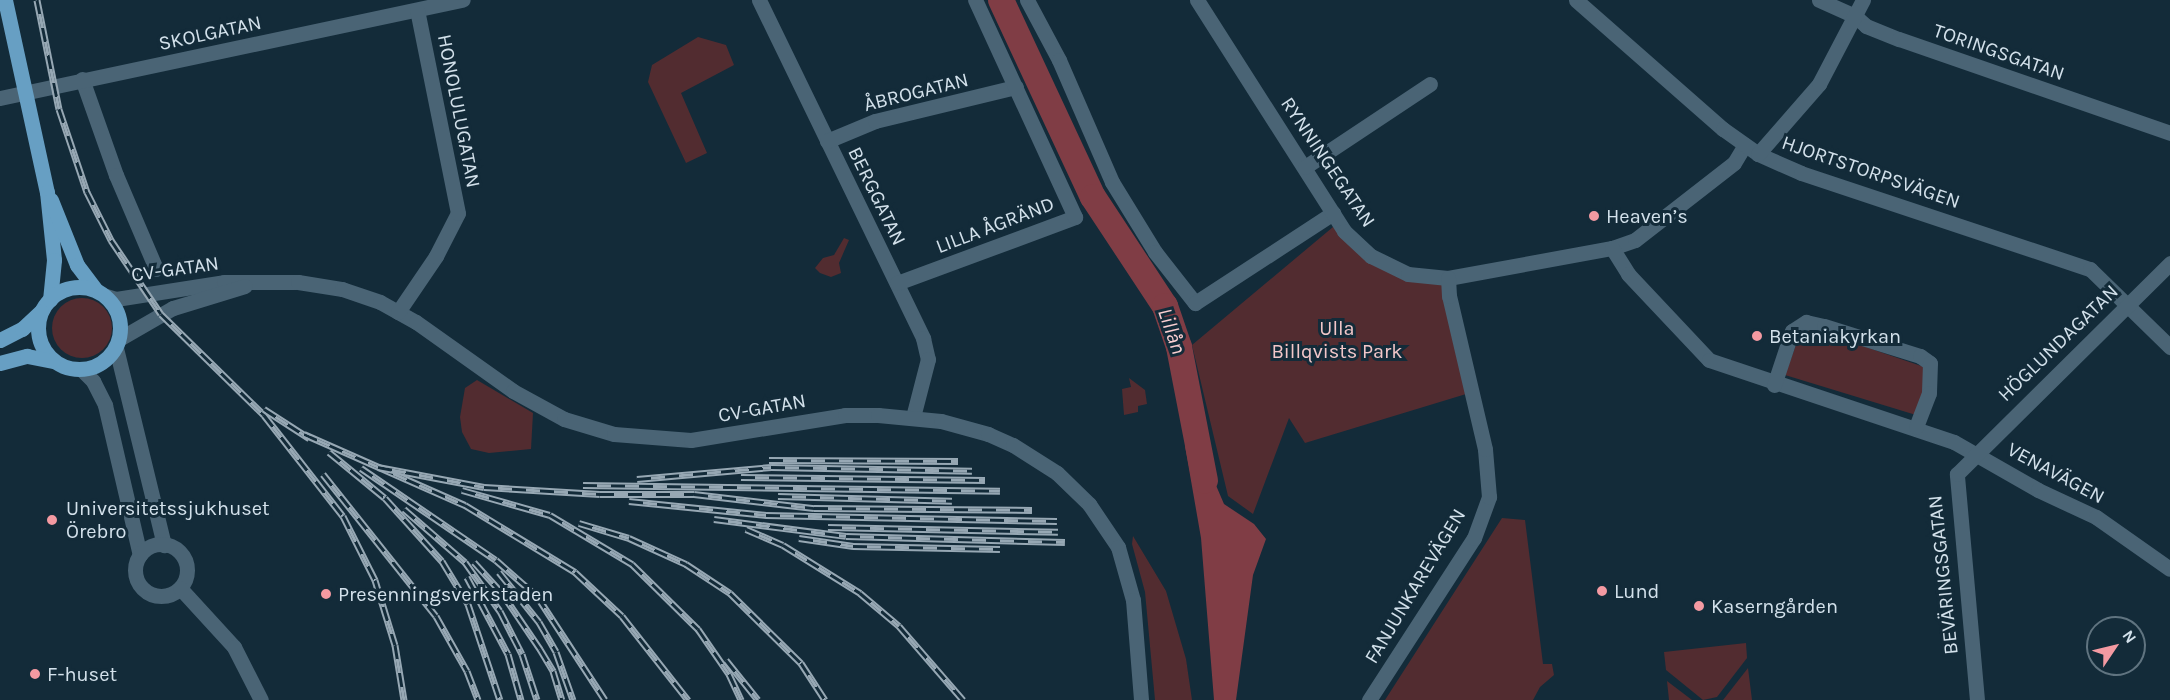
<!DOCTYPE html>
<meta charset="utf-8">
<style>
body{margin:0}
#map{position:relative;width:2170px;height:700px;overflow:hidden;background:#132b39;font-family:Karla,sans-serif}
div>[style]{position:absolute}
.green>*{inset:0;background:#522c30}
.round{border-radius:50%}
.water>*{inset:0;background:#803d45}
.river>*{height:26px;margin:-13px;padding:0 13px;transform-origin:13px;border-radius:13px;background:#803d45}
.minor>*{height:15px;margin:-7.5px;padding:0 7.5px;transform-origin:7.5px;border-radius:7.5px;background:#4a6475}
.minor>.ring{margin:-7.5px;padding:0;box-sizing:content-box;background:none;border:15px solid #4a6475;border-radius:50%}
.major>*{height:15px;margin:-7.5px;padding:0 7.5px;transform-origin:7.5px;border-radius:7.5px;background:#679fc3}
.major>.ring{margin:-7.5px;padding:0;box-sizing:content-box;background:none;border:15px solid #679fc3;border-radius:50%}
.rail>*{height:7px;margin-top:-3.5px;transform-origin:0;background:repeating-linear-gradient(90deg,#132b39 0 14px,#97a8b4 0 28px);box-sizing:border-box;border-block:2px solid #97a8b4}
.dots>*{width:16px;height:16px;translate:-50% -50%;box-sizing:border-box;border:3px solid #132b39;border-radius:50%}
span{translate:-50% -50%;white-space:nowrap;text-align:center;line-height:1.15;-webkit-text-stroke:6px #132b39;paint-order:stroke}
.street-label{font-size:20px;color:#d3e1eb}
.poi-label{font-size:20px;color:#d3e1eb}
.left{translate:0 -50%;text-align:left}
.park-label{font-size:20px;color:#f2c7c9}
.water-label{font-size:21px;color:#fcd0d2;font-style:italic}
.north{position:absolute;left:2086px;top:616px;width:60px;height:60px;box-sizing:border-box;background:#132b39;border:2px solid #607480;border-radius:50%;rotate:55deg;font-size:16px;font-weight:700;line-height:24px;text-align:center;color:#d3e1eb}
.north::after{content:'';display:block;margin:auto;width:21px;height:27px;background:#f49aa2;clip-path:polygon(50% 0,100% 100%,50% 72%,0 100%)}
</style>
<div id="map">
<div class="green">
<div style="clip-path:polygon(698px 37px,726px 45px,734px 65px,681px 93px,707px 153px,686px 163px,648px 82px,652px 65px)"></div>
<div style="clip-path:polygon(1333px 227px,1385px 265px,1446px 286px,1476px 391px,1305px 443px,1289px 418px,1253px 514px,1228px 496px,1192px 345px)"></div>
<div style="clip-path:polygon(844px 238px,849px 240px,839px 263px,841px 273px,831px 277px,820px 273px,815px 268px,823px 258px,834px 255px)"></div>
<div class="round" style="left:52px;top:298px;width:60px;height:60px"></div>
<div style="clip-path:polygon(1813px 329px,1927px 368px,1929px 376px,1916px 415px,1785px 375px,1800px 334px)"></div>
<div style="clip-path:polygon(1129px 378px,1145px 390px,1147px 404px,1138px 406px,1138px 412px,1124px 415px,1122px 389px,1131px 387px)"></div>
<div style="clip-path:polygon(477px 380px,533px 413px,531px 449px,489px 453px,471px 449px,462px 432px,460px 417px,465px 388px)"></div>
<div style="clip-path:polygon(1502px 518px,1525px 520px,1543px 664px,1552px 664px,1554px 675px,1540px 687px,1533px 700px,1385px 700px)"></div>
<div style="clip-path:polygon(1133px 536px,1166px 591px,1186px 659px,1192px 700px,1155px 700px,1145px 592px,1132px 544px)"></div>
<div style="clip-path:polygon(1746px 643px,1747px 658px,1717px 697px,1703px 700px,1666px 670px,1664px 652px)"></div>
<div style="clip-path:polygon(1748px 668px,1752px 700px,1723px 700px)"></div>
<div style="clip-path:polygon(1667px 681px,1692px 700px,1669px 700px)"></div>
</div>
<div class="water">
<div style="clip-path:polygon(1185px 446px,1200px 448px,1224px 504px,1254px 524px,1266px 539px,1253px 575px,1236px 700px,1214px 700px,1201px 538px)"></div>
</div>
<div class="river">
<div style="left:1001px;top:0;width:217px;rotate:65deg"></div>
<div style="left:1093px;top:197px;width:131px;rotate:56.6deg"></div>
<div style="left:1165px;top:306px;width:43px;rotate:71.1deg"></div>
<div style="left:1179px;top:347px;width:136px;rotate:79deg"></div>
</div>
<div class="minor">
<div style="left:759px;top:0;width:376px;rotate:64.1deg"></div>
<div style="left:923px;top:338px;width:22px;rotate:77deg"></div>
<div style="left:928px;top:359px;width:60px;rotate:104.5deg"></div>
<div style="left:1027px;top:0;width:68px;rotate:61.9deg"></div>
<div style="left:1059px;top:60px;width:133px;rotate:66.5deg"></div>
<div style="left:1112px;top:182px;width:82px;rotate:58.4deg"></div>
<div style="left:1155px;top:252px;width:65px;rotate:51.9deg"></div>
<div style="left:1195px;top:303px;width:165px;rotate:-33.1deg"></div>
<div style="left:1197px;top:0;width:274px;rotate:57.5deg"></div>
<div style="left:1344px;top:231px;width:37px;rotate:43deg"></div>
<div style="left:1371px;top:256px;width:41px;rotate:25.9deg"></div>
<div style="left:1408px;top:274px;width:40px;rotate:5.7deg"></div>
<div style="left:1448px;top:278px;width:167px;rotate:-10.4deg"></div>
<div style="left:1612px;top:248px;width:24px;rotate:-19deg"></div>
<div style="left:1635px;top:240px;width:125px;rotate:-37.9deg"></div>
<div style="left:1734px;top:163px;width:21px;rotate:-59deg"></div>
<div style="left:1576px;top:0;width:196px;rotate:41.3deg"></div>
<div style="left:1723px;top:129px;width:43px;rotate:35.5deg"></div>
<div style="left:1758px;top:154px;width:47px;rotate:23.8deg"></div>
<div style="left:1801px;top:173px;width:305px;rotate:18.4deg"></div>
<div style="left:2090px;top:269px;width:112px;rotate:44.3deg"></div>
<div style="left:1819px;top:0;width:39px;rotate:24deg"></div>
<div style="left:1855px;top:16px;width:15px;rotate:42deg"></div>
<div style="left:1866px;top:26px;width:35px;rotate:22deg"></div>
<div style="left:1899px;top:39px;width:287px;rotate:19.1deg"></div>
<div style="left:82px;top:79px;width:102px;rotate:70.5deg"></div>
<div style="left:116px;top:175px;width:102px;rotate:66.9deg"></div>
<div style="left:0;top:98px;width:473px;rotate:-12deg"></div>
<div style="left:827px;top:141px;width:52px;rotate:-22.6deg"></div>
<div style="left:875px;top:121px;width:145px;rotate:-13.6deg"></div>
<div style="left:1758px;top:154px;width:93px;rotate:-48.9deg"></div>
<div style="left:1819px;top:84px;width:95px;rotate:-62.4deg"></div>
<div style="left:1305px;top:167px;width:150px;rotate:-33.6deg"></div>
<div style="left:1612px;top:248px;width:31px;rotate:58deg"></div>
<div style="left:1628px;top:274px;width:118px;rotate:46.7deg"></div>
<div style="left:1709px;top:360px;width:258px;rotate:18.5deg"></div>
<div style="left:1954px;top:442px;width:97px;rotate:29.7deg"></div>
<div style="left:2038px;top:490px;width:64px;rotate:25deg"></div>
<div style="left:2096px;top:517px;width:90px;rotate:35.1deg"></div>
<div style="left:897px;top:283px;width:190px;rotate:-20.3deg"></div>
<div style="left:1075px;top:217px;width:239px;rotate:-114.7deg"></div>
<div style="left:106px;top:296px;width:10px;rotate:17deg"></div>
<div style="left:116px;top:299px;width:109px;rotate:-8.9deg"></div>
<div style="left:224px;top:282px;width:74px"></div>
<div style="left:298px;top:282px;width:45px;rotate:9deg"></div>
<div style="left:342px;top:289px;width:40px;rotate:18.9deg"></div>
<div style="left:380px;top:302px;width:41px;rotate:29.1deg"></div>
<div style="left:416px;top:322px;width:119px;rotate:35.4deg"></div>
<div style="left:513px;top:391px;width:58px;rotate:28.8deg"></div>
<div style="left:564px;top:419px;width:52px;rotate:16.7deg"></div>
<div style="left:614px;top:434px;width:77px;rotate:4.5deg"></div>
<div style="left:691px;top:440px;width:156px;rotate:-9.2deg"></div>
<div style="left:845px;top:415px;width:33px"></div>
<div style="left:878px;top:415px;width:63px;rotate:5.4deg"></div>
<div style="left:941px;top:421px;width:49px;rotate:15.5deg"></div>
<div style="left:988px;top:434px;width:27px;rotate:24deg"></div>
<div style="left:1013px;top:445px;width:52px;rotate:32.5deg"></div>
<div style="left:1057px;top:473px;width:45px;rotate:44.1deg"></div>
<div style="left:1089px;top:504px;width:52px;rotate:56deg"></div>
<div style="left:1118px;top:547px;width:55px;rotate:74.2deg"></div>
<div style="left:1133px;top:600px;width:100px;rotate:85.4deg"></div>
<div style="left:398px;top:312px;width:68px;rotate:-55.8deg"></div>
<div style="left:436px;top:256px;width:48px;rotate:-62.9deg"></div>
<div style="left:458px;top:213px;width:207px;rotate:-101.4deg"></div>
<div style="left:119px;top:339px;width:62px;rotate:-29.9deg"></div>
<div style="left:173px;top:308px;width:75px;rotate:-17deg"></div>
<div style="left:116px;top:348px;width:203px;rotate:76.3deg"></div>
<div style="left:82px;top:370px;width:16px;rotate:45deg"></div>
<div style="left:93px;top:381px;width:27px;rotate:63deg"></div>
<div style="left:105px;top:405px;width:154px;rotate:76.9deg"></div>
<div style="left:1774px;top:385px;width:57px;rotate:-71.6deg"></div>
<div style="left:1792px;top:331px;width:17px;rotate:-33deg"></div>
<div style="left:1806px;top:322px;width:18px;rotate:13deg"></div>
<div style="left:1824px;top:326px;width:101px;rotate:17.4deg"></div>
<div style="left:1920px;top:356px;width:12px;rotate:35deg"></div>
<div style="left:1930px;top:363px;width:30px;rotate:92deg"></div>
<div style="left:1929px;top:393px;width:36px;rotate:111deg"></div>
<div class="ring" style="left:135px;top:544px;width:37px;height:37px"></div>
<div style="left:180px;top:588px;width:80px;rotate:47.5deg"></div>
<div style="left:234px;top:647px;width:59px;rotate:63deg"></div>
<div style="left:1369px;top:700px;width:193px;rotate:-57.1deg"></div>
<div style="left:1474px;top:538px;width:44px;rotate:-69.9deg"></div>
<div style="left:1489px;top:497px;width:48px;rotate:-94.8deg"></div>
<div style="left:1485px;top:449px;width:157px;rotate:-103.2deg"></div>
<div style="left:1449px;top:296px;width:18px;rotate:-93deg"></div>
<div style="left:1977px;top:700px;width:227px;rotate:-95.1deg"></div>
<div style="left:1957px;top:474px;width:300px;rotate:-44.7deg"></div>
</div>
<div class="major">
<div style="left:5px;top:0;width:197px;rotate:77.7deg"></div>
<div style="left:47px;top:192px;width:68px;rotate:84.1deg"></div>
<div style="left:54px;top:260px;width:40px;rotate:95.7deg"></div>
<div style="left:51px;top:200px;width:70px;rotate:68.2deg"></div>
<div style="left:77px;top:265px;width:31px;rotate:53deg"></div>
<div class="ring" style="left:38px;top:287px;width:67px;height:67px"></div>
<div style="left:0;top:340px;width:25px;rotate:-27deg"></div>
<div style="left:22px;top:329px;width:26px;rotate:-43deg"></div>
<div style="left:0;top:363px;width:28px;rotate:-15deg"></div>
<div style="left:27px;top:356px;width:26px;rotate:11deg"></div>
</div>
<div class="rail">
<div style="left:37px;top:0;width:111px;rotate:78.6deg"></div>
<div style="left:59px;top:109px;width:88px;rotate:71.4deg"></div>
<div style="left:87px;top:192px;width:54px;rotate:63.4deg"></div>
<div style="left:111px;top:240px;width:89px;rotate:56deg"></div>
<div style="left:161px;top:314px;width:144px;rotate:44.4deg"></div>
<div style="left:264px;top:415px;width:128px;rotate:52deg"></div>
<div style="left:343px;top:516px;width:72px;rotate:63.4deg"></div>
<div style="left:375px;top:580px;width:68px;rotate:72.9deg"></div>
<div style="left:395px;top:645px;width:56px;rotate:80.7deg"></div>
<div style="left:264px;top:409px;width:54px;rotate:32.8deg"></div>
<div style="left:304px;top:434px;width:176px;rotate:23.8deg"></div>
<div style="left:465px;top:505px;width:129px;rotate:31.3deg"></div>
<div style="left:575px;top:572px;width:64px;rotate:43.1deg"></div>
<div style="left:622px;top:616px;width:107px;rotate:51.8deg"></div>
<div style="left:329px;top:452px;width:72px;rotate:39.4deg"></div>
<div style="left:385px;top:498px;width:85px;rotate:47.9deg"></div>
<div style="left:442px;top:561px;width:50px;rotate:58.8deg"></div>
<div style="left:468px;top:604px;width:101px;rotate:71.6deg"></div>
<div style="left:769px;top:460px;width:189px;rotate:0.3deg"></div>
<div style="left:378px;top:467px;width:108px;rotate:10.7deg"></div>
<div style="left:484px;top:487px;width:116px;rotate:3.5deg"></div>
<div style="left:600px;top:494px;width:94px"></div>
<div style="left:694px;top:494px;width:121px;rotate:6.7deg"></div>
<div style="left:814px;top:508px;width:218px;rotate:0.5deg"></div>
<div style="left:361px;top:468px;width:163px;rotate:34.3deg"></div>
<div style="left:496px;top:560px;width:55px;rotate:41.3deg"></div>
<div style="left:537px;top:596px;width:124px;rotate:56.8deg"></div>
<div style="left:323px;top:474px;width:181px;rotate:51.5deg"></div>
<div style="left:436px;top:616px;width:63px;rotate:60.6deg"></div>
<div style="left:467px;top:671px;width:31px;rotate:69deg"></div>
<div style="left:741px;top:477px;width:244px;rotate:0.7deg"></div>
<div style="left:637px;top:479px;width:135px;rotate:-5.1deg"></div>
<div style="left:771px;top:467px;width:201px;rotate:1.1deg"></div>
<div style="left:583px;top:485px;width:417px;rotate:0.8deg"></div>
<div style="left:462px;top:490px;width:91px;rotate:15.9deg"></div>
<div style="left:550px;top:515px;width:96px;rotate:30.9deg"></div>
<div style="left:632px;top:564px;width:93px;rotate:44.6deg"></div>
<div style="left:698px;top:629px;width:55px;rotate:55.4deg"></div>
<div style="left:729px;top:674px;width:29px;rotate:65deg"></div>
<div style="left:778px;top:496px;width:174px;rotate:1.6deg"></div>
<div style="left:629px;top:501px;width:138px;rotate:5.8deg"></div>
<div style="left:766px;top:515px;width:291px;rotate:1.2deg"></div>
<div style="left:404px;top:509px;width:81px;rotate:41deg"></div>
<div style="left:465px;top:562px;width:60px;rotate:54.5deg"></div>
<div style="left:500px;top:611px;width:48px;rotate:62.9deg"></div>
<div style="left:522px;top:654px;width:48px;rotate:71.9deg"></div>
<div style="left:714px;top:519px;width:133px;rotate:7.3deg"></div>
<div style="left:846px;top:536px;width:219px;rotate:1.6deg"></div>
<div style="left:579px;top:523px;width:52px;rotate:16.7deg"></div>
<div style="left:629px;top:538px;width:63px;rotate:24.5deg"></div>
<div style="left:686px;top:564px;width:53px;rotate:33.4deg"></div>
<div style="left:730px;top:593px;width:100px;rotate:44.6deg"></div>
<div style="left:801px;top:663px;width:44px;rotate:57deg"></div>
<div style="left:828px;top:527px;width:230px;rotate:1.2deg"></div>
<div style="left:746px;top:529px;width:40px;rotate:23.4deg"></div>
<div style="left:783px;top:545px;width:91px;rotate:31.9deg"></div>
<div style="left:860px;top:593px;width:51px;rotate:40.2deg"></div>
<div style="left:899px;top:626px;width:98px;rotate:49.1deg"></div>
<div style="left:799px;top:538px;width:55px;rotate:8.4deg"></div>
<div style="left:853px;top:546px;width:147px;rotate:1.2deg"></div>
<div style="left:474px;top:562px;width:42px;rotate:47.9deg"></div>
<div style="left:502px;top:593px;width:68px;rotate:55.8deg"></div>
<div style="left:540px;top:649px;width:26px;rotate:59deg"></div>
<div style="left:553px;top:671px;width:30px;rotate:73deg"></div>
<div style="left:499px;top:572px;width:64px;rotate:51.3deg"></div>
<div style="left:539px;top:622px;width:34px;rotate:60deg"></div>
<div style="left:556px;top:652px;width:51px;rotate:70.5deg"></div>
<div style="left:467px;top:577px;width:87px;rotate:62deg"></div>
<div style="left:508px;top:654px;width:48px;rotate:74.2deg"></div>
<div style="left:726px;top:660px;width:51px;rotate:51.3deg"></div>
</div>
<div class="dots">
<div style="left:1594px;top:216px;background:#f49aa2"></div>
<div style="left:1757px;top:336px;background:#f49aa2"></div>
<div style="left:52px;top:520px;background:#f49aa2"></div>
<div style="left:1602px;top:591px;background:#f49aa2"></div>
<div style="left:326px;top:594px;background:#f49aa2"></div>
<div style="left:1699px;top:606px;background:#f49aa2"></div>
<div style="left:35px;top:674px;background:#f49aa2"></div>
</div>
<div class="street-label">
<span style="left:210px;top:33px;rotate:-12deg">SKOLGATAN</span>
<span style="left:1999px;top:52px;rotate:19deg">TORINGSGATAN</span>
<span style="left:916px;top:92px;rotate:-14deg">ÅBROGATAN</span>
<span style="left:459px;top:111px;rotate:79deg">HONOLULUGATAN</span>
<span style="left:1328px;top:162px;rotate:56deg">RYNNINGEGATAN</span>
<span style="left:1871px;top:172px;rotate:19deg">HJORTSTORPSVÄGEN</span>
<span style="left:877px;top:196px;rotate:64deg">BERGGATAN</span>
<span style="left:995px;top:225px;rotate:-21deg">LILLA ÅGRÄND</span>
<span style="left:175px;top:269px;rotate:-8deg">CV-GATAN</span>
<span style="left:2058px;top:343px;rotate:-44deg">HÖGLUNDAGATAN</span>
<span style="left:762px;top:408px;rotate:-10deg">CV-GATAN</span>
<span style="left:2056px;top:473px;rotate:28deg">VENAVÄGEN</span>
<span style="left:1943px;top:575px;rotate:-96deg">BEVÄRINGSGATAN</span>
<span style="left:1415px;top:586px;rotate:-59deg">FANJUNKAREVÄGEN</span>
</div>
<div class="poi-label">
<span class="left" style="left:1606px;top:216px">Heaven’s</span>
<span class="left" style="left:1769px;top:336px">Betaniakyrkan</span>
<span class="left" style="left:66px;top:520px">Universitetssjukhuset<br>Örebro</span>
<span class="left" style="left:1614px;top:591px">Lund</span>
<span class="left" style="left:338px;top:594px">Presenningsverkstaden</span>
<span class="left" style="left:1711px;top:606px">Kaserngården</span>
<span class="left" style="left:47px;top:674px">F-huset</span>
</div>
<div class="park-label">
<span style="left:1337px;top:340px">Ulla<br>Billqvists Park</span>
</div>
<div class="water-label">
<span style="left:1172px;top:331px;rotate:71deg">Lillån</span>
</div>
<div class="north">N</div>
</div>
